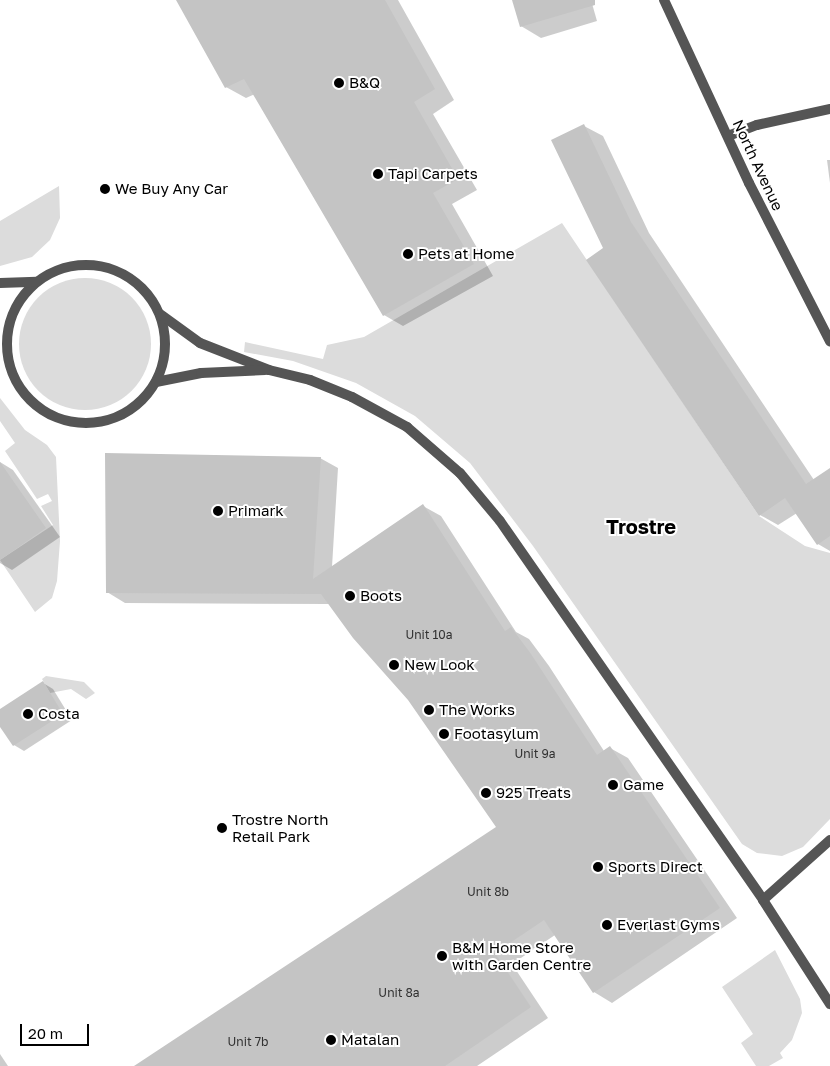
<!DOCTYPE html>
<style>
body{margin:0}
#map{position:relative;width:830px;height:1066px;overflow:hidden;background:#fff;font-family:"Golos Text",sans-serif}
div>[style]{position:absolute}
.green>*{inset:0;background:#dcdcdc}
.round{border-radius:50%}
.shadow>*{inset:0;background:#0003}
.building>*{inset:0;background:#c4c4c4}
.minor>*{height:10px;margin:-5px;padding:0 5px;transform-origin:5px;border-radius:5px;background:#555}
.minor>.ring{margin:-5px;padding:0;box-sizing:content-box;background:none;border:10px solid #555;border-radius:50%}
.dots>*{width:14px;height:14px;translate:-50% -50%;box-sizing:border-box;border:2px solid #fff;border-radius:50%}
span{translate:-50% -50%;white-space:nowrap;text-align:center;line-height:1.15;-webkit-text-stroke:4px #fff;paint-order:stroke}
.number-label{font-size:12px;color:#313131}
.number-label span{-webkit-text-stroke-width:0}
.poi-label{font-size:15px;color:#000}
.left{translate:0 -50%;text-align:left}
.street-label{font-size:15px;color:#000}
.district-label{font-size:20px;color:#000;font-weight:700}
.scale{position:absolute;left:20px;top:1024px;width:69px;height:22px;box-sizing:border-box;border:2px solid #000;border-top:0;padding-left:6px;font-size:15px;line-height:18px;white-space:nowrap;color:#000;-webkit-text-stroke:4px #fff;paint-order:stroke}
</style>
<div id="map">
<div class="green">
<div style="clip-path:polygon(59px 186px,60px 218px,50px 240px,32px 257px,0 266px,0 221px)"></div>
<div style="clip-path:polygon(562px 223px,759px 516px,805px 546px,830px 553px,830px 819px,803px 847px,782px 856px,757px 853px,742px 844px,533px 546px,470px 463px,415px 416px,356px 383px,293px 361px,244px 352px,245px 342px,323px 359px,327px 345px,364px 337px)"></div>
<div class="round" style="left:19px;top:278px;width:132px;height:132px"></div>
<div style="clip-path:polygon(0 398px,25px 430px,47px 445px,56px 457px,60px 541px,57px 581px,52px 598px,35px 612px,0 560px,53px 525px,41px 506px,52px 501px,48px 494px,37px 499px,5px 451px,15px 443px,0 421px)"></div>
<div style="clip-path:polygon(46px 676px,84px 682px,95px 693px,86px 699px,71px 689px,50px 693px,42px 679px)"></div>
<div style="clip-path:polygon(775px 950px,800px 999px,802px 1013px,792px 1040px,780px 1053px,783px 1058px,769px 1066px,756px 1066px,741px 1043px,753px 1034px,722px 987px)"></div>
</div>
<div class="shadow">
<div style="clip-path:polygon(177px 0,398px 0,454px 100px,433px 114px,477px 190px,452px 204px,493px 276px,403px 326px,384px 315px,255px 94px,246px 98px,226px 87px)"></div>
<div style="clip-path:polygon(513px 0,591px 0,597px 21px,541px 38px,521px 26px)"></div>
<div style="clip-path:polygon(584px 126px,603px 136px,649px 233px,814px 480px,830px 470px,830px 551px,818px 544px,797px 513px,778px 525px,760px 515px,604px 249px)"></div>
<div style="clip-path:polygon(827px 160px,830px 160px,830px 183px)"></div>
<div style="clip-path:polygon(320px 458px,338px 468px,332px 567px,423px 506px,441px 516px,516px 632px,529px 639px,549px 666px,604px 751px,610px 748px,628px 758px,737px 918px,612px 1003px,594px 992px,555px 935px,512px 964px,548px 1018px,477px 1066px,138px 1066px,498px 827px,409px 699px,329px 604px,125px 603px,107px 592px)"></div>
<div style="clip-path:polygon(0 462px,13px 470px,60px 537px,12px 570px,0 563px)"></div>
<div style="clip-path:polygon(43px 683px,53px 689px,72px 720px,24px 751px,14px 745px,0 725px,0 711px)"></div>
<div style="clip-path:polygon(0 1054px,8px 1066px,0 1066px)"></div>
</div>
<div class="building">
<div style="clip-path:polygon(176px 0,385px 0,435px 89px,414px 102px,458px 179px,433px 193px,474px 264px,383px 316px,244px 79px,225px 88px)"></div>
<div style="clip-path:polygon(512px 0,595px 0,595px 5px,520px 27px)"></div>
<div style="clip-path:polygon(584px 124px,631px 222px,806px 484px,830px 468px,830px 536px,817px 545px,785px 498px,759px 516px,586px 260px,603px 248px,551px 140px)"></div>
<div style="clip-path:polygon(105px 453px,321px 457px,313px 579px,423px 504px,505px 631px,511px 627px,531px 654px,597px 755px,610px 746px,720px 908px,593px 993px,544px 920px,495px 953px,531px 1007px,445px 1066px,134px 1066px,496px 827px,408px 700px,353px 638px,321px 594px,106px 593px)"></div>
<div style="clip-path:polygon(0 462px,46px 528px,0 560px)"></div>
<div style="clip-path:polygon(43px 681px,63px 714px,13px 746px,0 727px,0 709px)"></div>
</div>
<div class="minor">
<div style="left:664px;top:0;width:202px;rotate:65.1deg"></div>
<div style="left:749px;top:183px;width:178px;rotate:62.9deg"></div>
<div style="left:728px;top:136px;width:31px;rotate:-21deg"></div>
<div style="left:757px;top:125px;width:75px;rotate:-12.4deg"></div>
<div class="ring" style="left:7px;top:265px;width:148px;height:148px"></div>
<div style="left:0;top:283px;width:37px;rotate:-2deg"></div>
<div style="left:160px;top:314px;width:49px;rotate:35.9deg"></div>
<div style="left:200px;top:343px;width:74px;rotate:21.4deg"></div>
<div style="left:269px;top:370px;width:42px;rotate:13.7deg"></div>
<div style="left:310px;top:380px;width:45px;rotate:22deg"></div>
<div style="left:352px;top:397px;width:63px;rotate:28.6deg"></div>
<div style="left:407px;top:427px;width:70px;rotate:41deg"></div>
<div style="left:460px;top:473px;width:62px;rotate:50.2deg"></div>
<div style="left:500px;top:521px;width:461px;rotate:55.2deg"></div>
<div style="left:763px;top:900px;width:124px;rotate:57.2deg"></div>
<div style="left:156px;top:382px;width:46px;rotate:-11.3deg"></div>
<div style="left:201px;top:373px;width:64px;rotate:-2.7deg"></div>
<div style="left:763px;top:900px;width:90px;rotate:-41.8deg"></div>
</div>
<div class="dots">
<div style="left:339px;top:83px;background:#000"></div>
<div style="left:378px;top:174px;background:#000"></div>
<div style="left:105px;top:189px;background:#000"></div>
<div style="left:408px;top:254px;background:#000"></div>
<div style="left:218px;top:511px;background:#000"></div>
<div style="left:350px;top:596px;background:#000"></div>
<div style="left:394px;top:665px;background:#000"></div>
<div style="left:429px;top:710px;background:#000"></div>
<div style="left:28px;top:714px;background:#000"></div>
<div style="left:444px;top:734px;background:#000"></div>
<div style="left:613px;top:785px;background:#000"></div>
<div style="left:486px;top:793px;background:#000"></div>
<div style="left:222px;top:828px;background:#000"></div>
<div style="left:598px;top:867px;background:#000"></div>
<div style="left:607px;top:925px;background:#000"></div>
<div style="left:442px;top:956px;background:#000"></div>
<div style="left:331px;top:1040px;background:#000"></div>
</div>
<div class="number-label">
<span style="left:429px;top:635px">Unit 10a</span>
<span style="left:535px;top:754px">Unit 9a</span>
<span style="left:488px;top:892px">Unit 8b</span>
<span style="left:399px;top:993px">Unit 8a</span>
<span style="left:248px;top:1042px">Unit 7b</span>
</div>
<div class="poi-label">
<span class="left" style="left:349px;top:83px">B&amp;Q</span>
<span class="left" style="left:388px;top:174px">Tapi Carpets</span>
<span class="left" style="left:115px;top:189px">We Buy Any Car</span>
<span class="left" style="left:418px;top:254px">Pets at Home</span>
<span class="left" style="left:228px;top:511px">Primark</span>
<span class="left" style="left:360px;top:596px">Boots</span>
<span class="left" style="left:404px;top:665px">New Look</span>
<span class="left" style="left:439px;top:710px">The Works</span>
<span class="left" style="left:38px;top:714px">Costa</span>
<span class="left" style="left:454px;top:734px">Footasylum</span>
<span class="left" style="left:623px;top:785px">Game</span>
<span class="left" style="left:496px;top:793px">925 Treats</span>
<span class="left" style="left:232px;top:828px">Trostre North<br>Retail Park</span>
<span class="left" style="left:608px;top:867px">Sports Direct</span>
<span class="left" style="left:617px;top:925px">Everlast Gyms</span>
<span class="left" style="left:452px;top:956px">B&amp;M Home Store<br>with Garden Centre</span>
<span class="left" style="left:341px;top:1040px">Matalan</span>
</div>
<div class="street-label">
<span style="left:758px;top:165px;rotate:65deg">North Avenue</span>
</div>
<div class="district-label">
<span style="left:641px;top:526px">Trostre</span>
</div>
<div class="scale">20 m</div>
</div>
